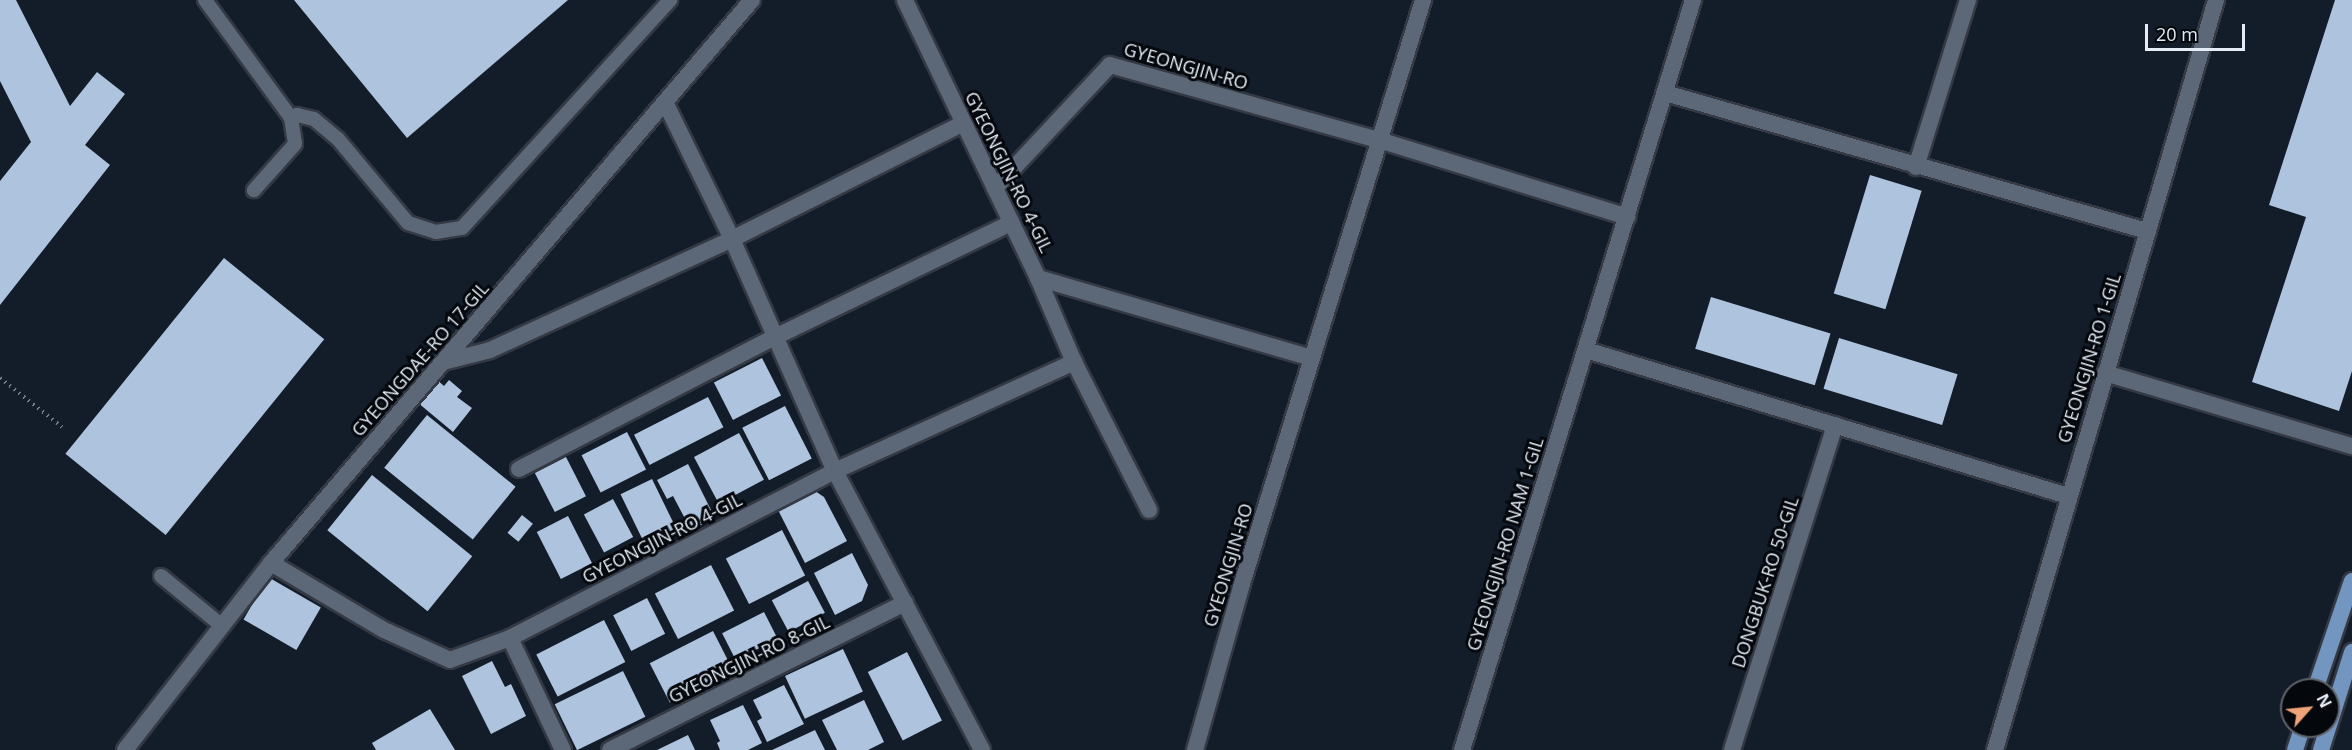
<!DOCTYPE html>
<style>
body{margin:0}
#map{position:relative;width:2352px;height:750px;overflow:hidden;background:#131d2a;font-family:"Open Sans",sans-serif}
div>[style]{position:absolute}
.building>*{inset:0;background:#aec3dd;transform-origin:0 0}
.path>*{height:4px;margin-top:-2px;transform-origin:0;background:repeating-linear-gradient(90deg,#757e89 0 1.5px,transparent 0 6px)}
.roads{filter:drop-shadow(2px 0 #343944) drop-shadow(-2px 0 #343944) drop-shadow(0 2px #343944) drop-shadow(0 -2px #343944)}
.service>*{height:14px;margin:-7px;padding:0 7px;transform-origin:7px;border-radius:7px;background:#5c6877}
.minor>*{height:16px;margin:-8px;padding:0 8px;transform-origin:8px;border-radius:8px;background:#5c6877}
.tertiary>*{height:16px;margin:-8px;padding:0 8px;transform-origin:8px;border-radius:8px;background:#5c6877}
.primary>*{height:16px;margin:-8px;padding:0 8px;transform-origin:8px;border-radius:8px;background:#7396c1}
span{translate:-50% -50%;white-space:nowrap;text-align:center;line-height:1.15;-webkit-text-stroke:6px #04070c;paint-order:stroke}
.street-label{font-size:18px;color:#e5ecf5}
.north{position:absolute;left:2280px;top:678px;width:60px;height:60px;box-sizing:border-box;background:#04070c;border:2px solid #5e6369;border-radius:50%;rotate:63deg;font-size:16px;font-weight:700;line-height:24px;text-align:center;color:#e5ecf5}
.north::after{content:'';display:block;margin:auto;width:21px;height:27px;background:#f0a378;clip-path:polygon(50% 0,100% 100%,50% 72%,0 100%)}
.scale{position:absolute;left:2145px;top:24px;width:100px;height:27px;box-sizing:border-box;border:3px solid #e5ecf5;border-top:0;padding-left:8px;font-size:18px;line-height:21px;white-space:nowrap;color:#e5ecf5;-webkit-text-stroke:4px #04070c;paint-order:stroke}
</style>
<div id="map">
<div class="building">
<div style="clip-path:polygon(0 0,16px 0,70px 106px,97px 72px,125px 94px,85px 145px,110px 165px,0 305px,0 181px,31px 142px,0 81px)"></div>
<div style="clip-path:polygon(294px 0,568px 0,407px 138px)"></div>
<div style="clip-path:polygon(2335px 0,2352px 0,2352px 371px,2339px 411px,2252px 382px,2306px 217px,2269px 205px)"></div>
<div style="left:1870px;top:175px;width:54px;height:124px;rotate:17deg"></div>
<div style="left:224px;top:258px;width:129px;height:252px;rotate:39deg"></div>
<div style="left:1711px;top:297px;width:125px;height:54px;rotate:17deg"></div>
<div style="left:1839px;top:338px;width:124px;height:53px;rotate:17deg"></div>
<div style="left:762px;top:358px;width:42px;height:54px;rotate:63deg"></div>
<div style="clip-path:polygon(436px 379px,444px 386px,449px 380px,462px 391px,457px 397px,472px 408px,453px 432px,417px 402px)"></div>
<div style="left:708px;top:397px;width:34px;height:83px;rotate:63deg"></div>
<div style="left:785px;top:406px;width:59px;height:48px;rotate:63deg"></div>
<div style="left:427px;top:415px;width:114px;height:68px;rotate:39deg"></div>
<div style="left:627px;top:432px;width:42px;height:51px;rotate:63deg"></div>
<div style="left:739px;top:433px;width:53px;height:51px;rotate:62deg"></div>
<div style="left:566px;top:457px;width:44px;height:35px;rotate:63deg"></div>
<div style="clip-path:polygon(688px 464px,715px 518px,691px 530px,673px 496px,667px 499px,657px 480px)"></div>
<div style="left:372px;top:475px;width:129px;height:71px;rotate:39deg"></div>
<div style="left:652px;top:479px;width:61px;height:35px;rotate:64deg"></div>
<div style="clip-path:polygon(809px 487px,824px 497px,847px 541px,805px 563px,775px 504px)"></div>
<div style="left:613px;top:499px;width:43px;height:33px;rotate:62deg"></div>
<div style="left:522px;top:515px;width:14px;height:23px;rotate:39deg"></div>
<div style="left:568px;top:516px;width:53px;height:35px;rotate:63deg"></div>
<div style="left:782px;top:530px;width:51px;height:63px;rotate:63deg"></div>
<div style="clip-path:polygon(852px 553px,868px 585px,862px 601px,835px 615px,814px 573px)"></div>
<div style="left:711px;top:565px;width:51px;height:63px;rotate:63deg"></div>
<div style="left:268px;top:577px;width:61px;height:49px;rotate:30deg"></div>
<div style="left:808px;top:581px;width:36px;height:41px;rotate:62deg"></div>
<div style="left:647px;top:598px;width:40px;height:38px;rotate:63deg"></div>
<div style="left:764px;top:612px;width:30px;height:47px;rotate:63deg"></div>
<div style="left:604px;top:620px;width:47px;height:76px;rotate:63deg"></div>
<div style="left:713px;top:631px;width:44px;height:71px;rotate:63deg"></div>
<div style="left:843px;top:649px;width:47px;height:64px;rotate:65deg"></div>
<div style="left:907px;top:652px;width:77px;height:44px;rotate:63deg"></div>
<div style="clip-path:polygon(492px 661px,505px 687px,511px 684px,526px 716px,491px 734px,462px 676px)"></div>
<div style="left:623px;top:671px;width:51px;height:76px;rotate:64deg"></div>
<div style="clip-path:polygon(784px 685px,804px 724px,767px 742px,757px 721px,762px 718px,753px 700px)"></div>
<div style="clip-path:polygon(864px 700px,884px 742px,868px 750px,837px 750px,822px 720px)"></div>
<div style="clip-path:polygon(743px 705px,762px 743px,748px 750px,720px 750px,717px 743px,720px 741px,710px 720px)"></div>
<div style="clip-path:polygon(430px 709px,455px 750px,376px 750px,372px 743px)"></div>
<div style="clip-path:polygon(815px 730px,825px 750px,772px 750px)"></div>
<div style="clip-path:polygon(688px 735px,695px 750px,657px 750px)"></div>
</div>
<div class="path">
<div style="left:0;top:378px;width:79px;rotate:38.3deg"></div>
</div>
<div class="roads">
<div class="service">
<div style="left:205px;top:0;width:146px;rotate:53.9deg"></div>
<div style="left:291px;top:118px;width:26px;rotate:81deg"></div>
<div style="left:295px;top:144px;width:62px;rotate:131.7deg"></div>
<div style="left:291px;top:118px;width:7px;rotate:-27deg"></div>
<div style="left:297px;top:115px;width:17px;rotate:13deg"></div>
<div style="left:314px;top:119px;width:31px;rotate:40deg"></div>
<div style="left:338px;top:139px;width:109px;rotate:50.2deg"></div>
<div style="left:408px;top:223px;width:29px;rotate:18deg"></div>
<div style="left:436px;top:232px;width:26px;rotate:-9deg"></div>
<div style="left:462px;top:228px;width:309px;rotate:-47.6deg"></div>
<div style="left:161px;top:576px;width:79px;rotate:39.3deg"></div>
</div>
<div class="minor">
<div style="left:1665px;top:93px;width:501px;rotate:15.98deg"></div>
<div style="left:665px;top:102px;width:153px;rotate:63.9deg"></div>
<div style="left:732px;top:239px;width:254px;rotate:66.1deg"></div>
<div style="left:835px;top:471px;width:315px;rotate:62.2deg"></div>
<div style="left:1916px;top:167px;width:175px;rotate:-72.7deg"></div>
<div style="left:995px;top:188px;width:168px;rotate:-46.9deg"></div>
<div style="left:1110px;top:65px;width:279px;rotate:15.6deg"></div>
<div style="left:1379px;top:140px;width:260px;rotate:17.2deg"></div>
<div style="left:1038px;top:278px;width:285px;rotate:16.3deg"></div>
<div style="left:1586px;top:350px;width:504px;rotate:16.85deg"></div>
<div style="left:443px;top:362px;width:49px;rotate:-14.3deg"></div>
<div style="left:490px;top:350px;width:266px;rotate:-24.6deg"></div>
<div style="left:732px;top:239px;width:259px;rotate:-26.6deg"></div>
<div style="left:1074px;top:362px;width:166px;rotate:63.1deg"></div>
<div style="left:2105px;top:373px;width:258px;rotate:16.5deg"></div>
<div style="left:519px;top:469px;width:288px;rotate:-27.3deg"></div>
<div style="left:775px;top:337px;width:262px;rotate:-25.8deg"></div>
<div style="left:271px;top:563px;width:131px;rotate:30.7deg"></div>
<div style="left:384px;top:630px;width:72px;rotate:24.4deg"></div>
<div style="left:450px;top:660px;width:64px;rotate:-20.1deg"></div>
<div style="left:510px;top:638px;width:365px;rotate:-27.2deg"></div>
<div style="left:835px;top:471px;width:263px;rotate:-24.5deg"></div>
<div style="left:1074px;top:362px;width:91px;rotate:-113.2deg"></div>
<div style="left:1038px;top:278px;width:308px;rotate:-115.6deg"></div>
<div style="left:510px;top:638px;width:124px;rotate:64.7deg"></div>
<div style="left:125px;top:750px;width:237px;rotate:-52deg"></div>
<div style="left:271px;top:563px;width:740px;rotate:-49.49deg"></div>
<div style="left:610px;top:750px;width:330px;rotate:-26.5deg"></div>
<div style="left:1462px;top:750px;width:785px;rotate:-72.88deg"></div>
<div style="left:1732px;top:750px;width:341px;rotate:-72.4deg"></div>
<div style="left:1995px;top:750px;width:782px;rotate:-73.58deg"></div>
</div>
<div class="tertiary">
<div style="left:1195px;top:750px;width:169px;rotate:-74.2deg"></div>
<div style="left:1241px;top:587px;width:615px;rotate:-72.77deg"></div>
</div>
<div class="primary">
<div style="left:2315px;top:690px;width:115px;rotate:-71.3deg"></div>
<div style="left:2295px;top:750px;width:25px;rotate:-72deg"></div>
<div style="left:2321px;top:750px;width:103px;rotate:-72.4deg"></div>
</div>
</div>
<div class="street-label">
<span style="left:1186px;top:66px;rotate:16deg">GYEONGJIN-RO</span>
<span style="left:1009px;top:172px;rotate:64deg">GYEONGJIN-RO 4-GIL</span>
<span style="left:2089px;top:358px;rotate:-73deg">GYEONGJIN-RO 1-GIL</span>
<span style="left:420px;top:359px;rotate:-49deg">GYEONGDAE-RO 17-GIL</span>
<span style="left:662px;top:538px;rotate:-27deg">GYEONGJIN-RO 4-GIL</span>
<span style="left:1505px;top:544px;rotate:-73deg">GYEONGJIN-RO NAM 1-GIL</span>
<span style="left:1228px;top:565px;rotate:-73deg">GYEONGJIN-RO</span>
<span style="left:1765px;top:582px;rotate:-72deg">DONGBUK-RO 50-GIL</span>
<span style="left:749px;top:659px;rotate:-26deg">GYEONGJIN-RO 8-GIL</span>
</div>
<div class="north">N</div>
<div class="scale">20 m</div>
</div>
